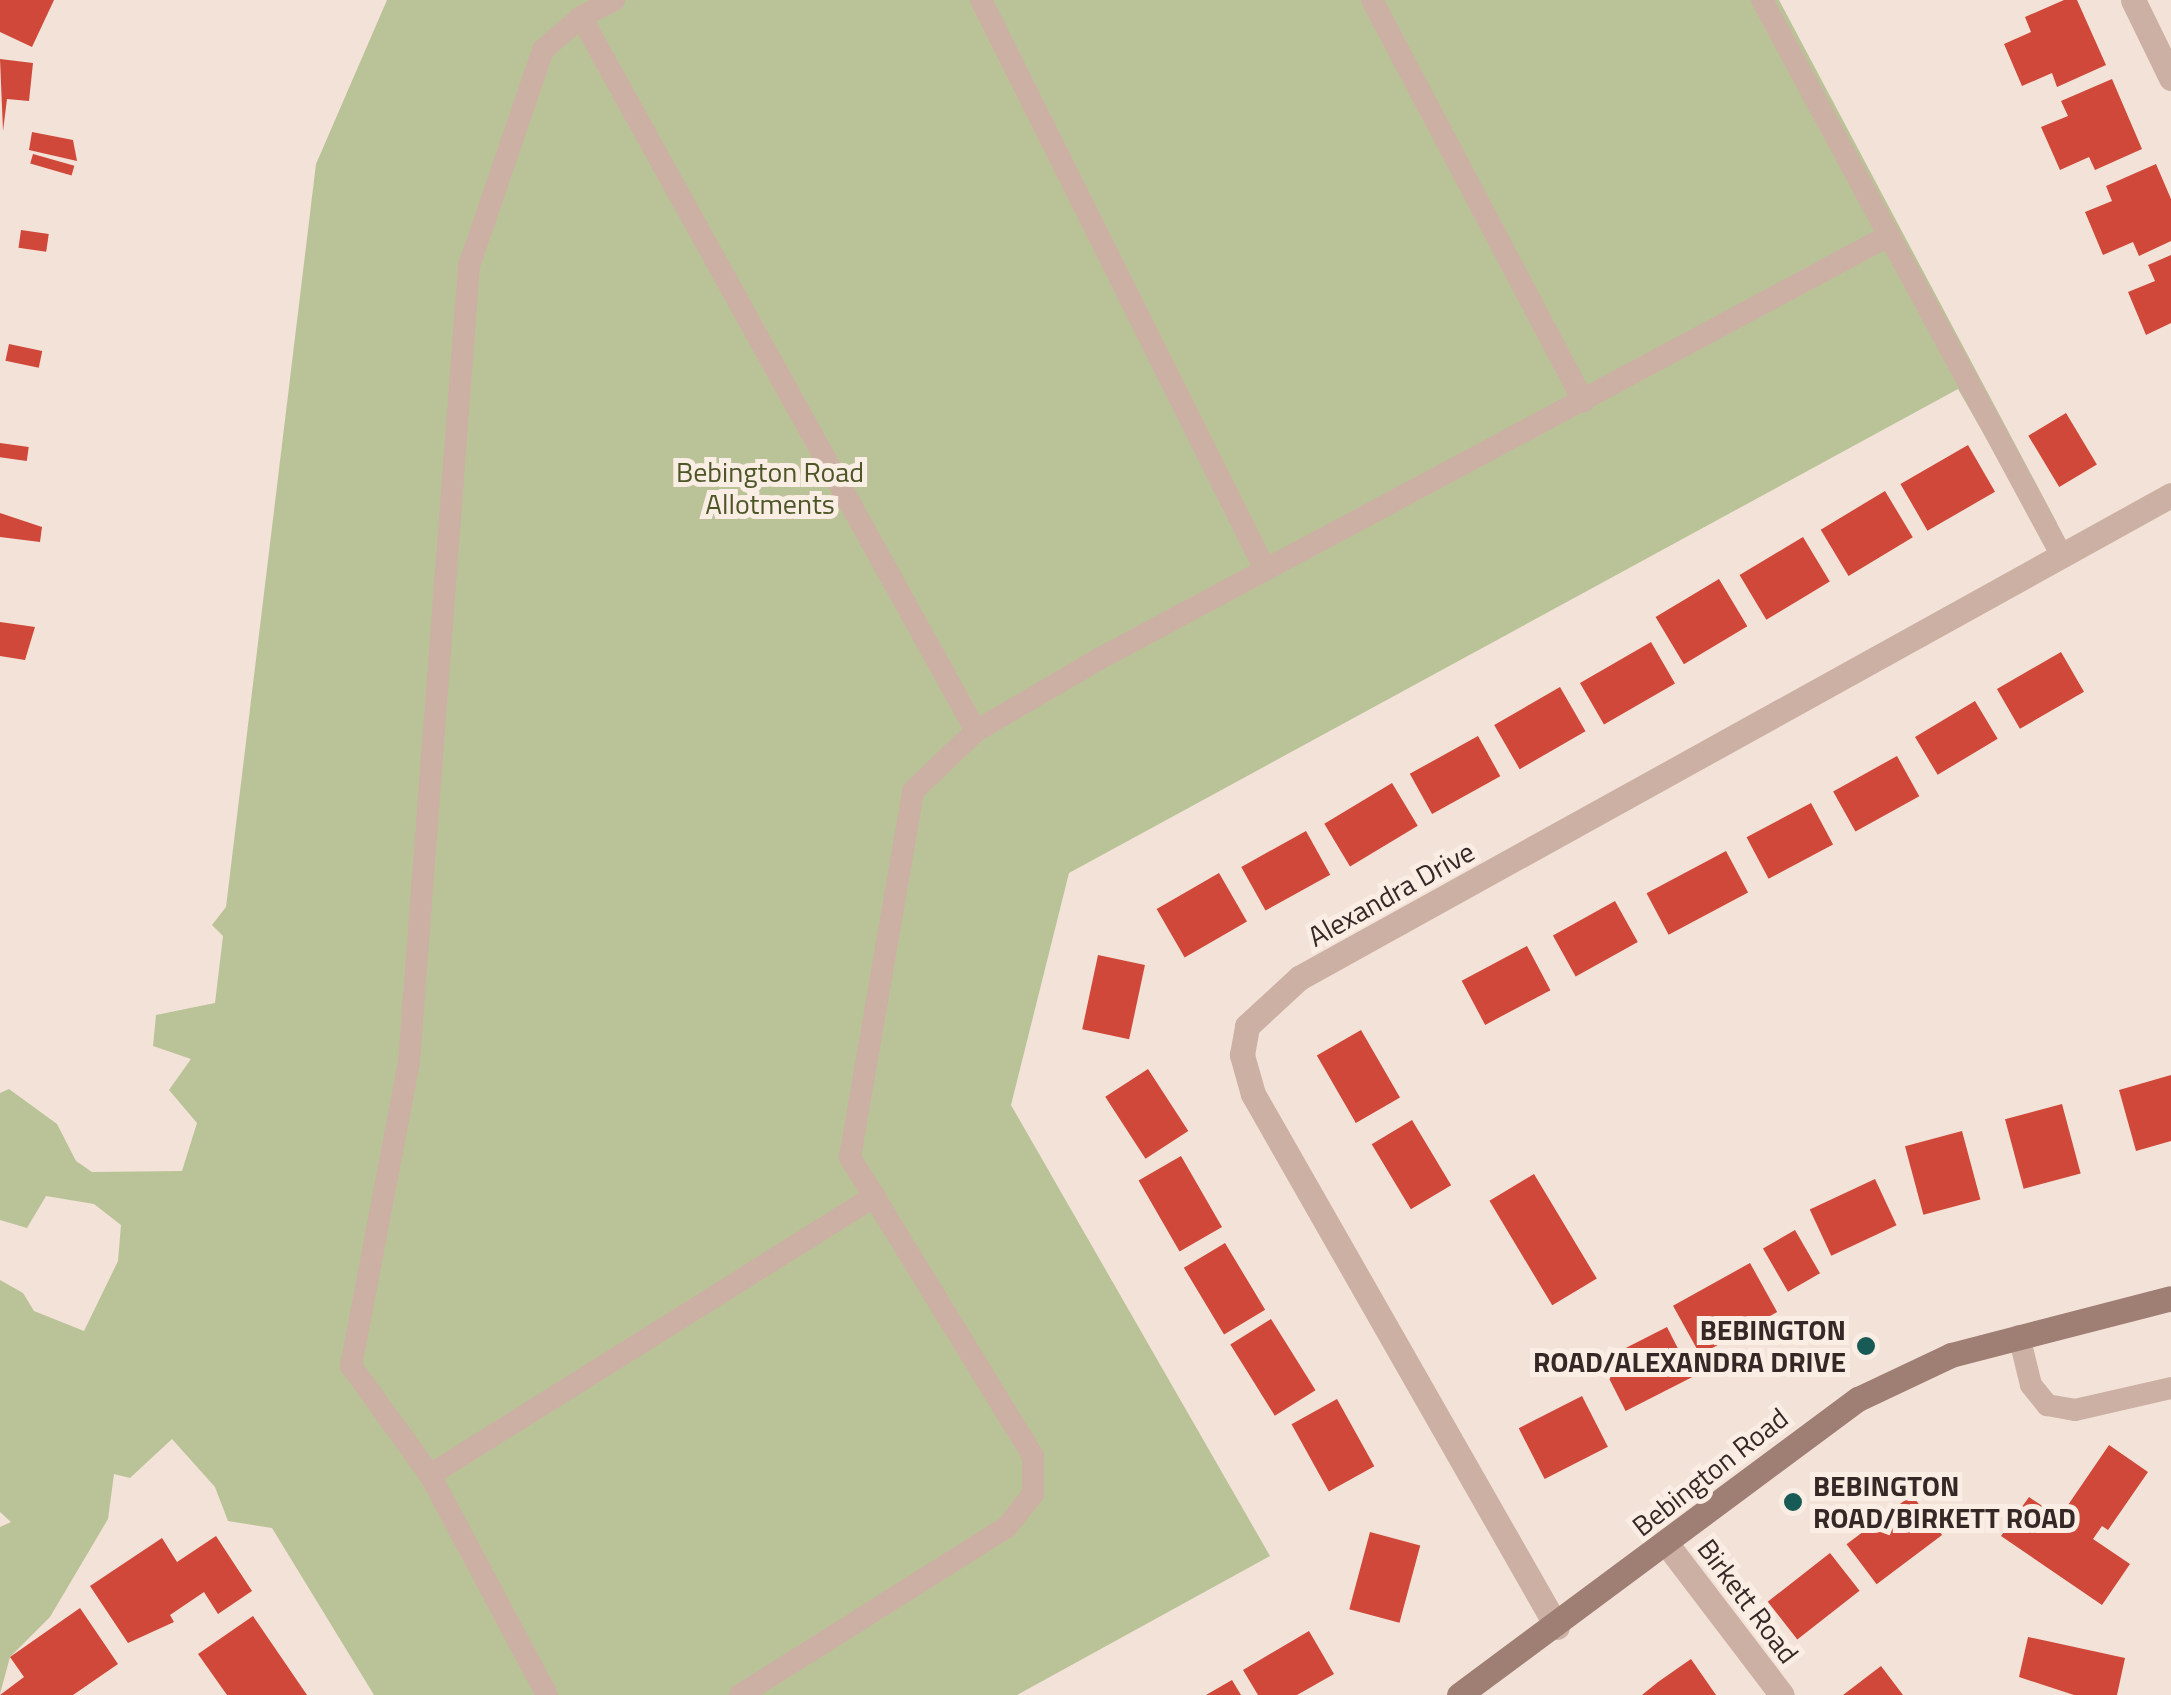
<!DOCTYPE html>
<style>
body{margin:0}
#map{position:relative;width:2171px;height:1695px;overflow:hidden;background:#f3e2d8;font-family:"Titillium Web",sans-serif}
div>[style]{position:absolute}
.green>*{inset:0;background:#bac397}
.building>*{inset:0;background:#cf4839;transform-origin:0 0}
.lane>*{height:22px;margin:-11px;padding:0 11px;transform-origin:11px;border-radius:11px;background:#ccb0a3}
.street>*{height:25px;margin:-12.5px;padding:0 12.5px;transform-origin:12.5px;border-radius:12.5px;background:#ccb0a3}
.secondary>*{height:25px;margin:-12.5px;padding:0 12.5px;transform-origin:12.5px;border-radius:12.5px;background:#9f7e74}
.dots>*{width:28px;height:28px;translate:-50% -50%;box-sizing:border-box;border:5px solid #faede4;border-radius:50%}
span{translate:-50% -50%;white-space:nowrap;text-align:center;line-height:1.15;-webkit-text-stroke:10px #faede4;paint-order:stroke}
.park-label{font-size:28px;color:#4c5627}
.street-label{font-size:28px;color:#362826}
.poi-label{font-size:28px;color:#362826;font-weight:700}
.right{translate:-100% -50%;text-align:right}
.left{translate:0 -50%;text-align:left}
</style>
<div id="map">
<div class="green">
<div style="clip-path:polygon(387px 0,1779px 0,2057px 523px,2040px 532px,1958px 389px,1069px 873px,1011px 1105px,1270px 1556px,1017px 1695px,374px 1695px,272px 1528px,228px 1521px,215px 1487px,172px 1439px,130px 1478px,114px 1474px,108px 1519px,50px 1617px,10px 1657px,0 1694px,0 1527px,11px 1522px,0 1512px,0 1280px,23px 1293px,34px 1311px,84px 1331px,118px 1261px,121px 1225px,94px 1204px,46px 1196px,27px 1228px,0 1220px,0 1093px,9px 1089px,57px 1124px,76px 1161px,92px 1172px,182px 1171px,197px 1123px,169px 1090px,191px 1059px,153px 1046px,156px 1015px,215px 1003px,223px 936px,212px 925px,226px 907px,316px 164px)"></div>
</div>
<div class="building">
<div style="clip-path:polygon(0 0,54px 0,32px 47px,0 32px)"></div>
<div style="clip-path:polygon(2064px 0,2077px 0,2106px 65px,2057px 87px,2052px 73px,2022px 86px,2004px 44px,2031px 32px,2025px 17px)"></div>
<div style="clip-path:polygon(0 59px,33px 63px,29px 101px,7px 99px,3px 131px)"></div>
<div style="clip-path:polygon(2112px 79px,2142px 149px,2095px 170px,2089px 157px,2060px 170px,2041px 127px,2068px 116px,2061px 101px)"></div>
<div style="clip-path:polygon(32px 132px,73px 140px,77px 161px,29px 150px)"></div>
<div style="left:33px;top:154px;width:43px;height:10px;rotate:16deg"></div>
<div style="clip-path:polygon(2156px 164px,2171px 199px,2171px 241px,2139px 256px,2133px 242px,2103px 255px,2085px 212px,2112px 201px,2106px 186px)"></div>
<div style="left:21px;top:230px;width:28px;height:18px;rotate:8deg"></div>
<div style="clip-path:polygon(2171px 255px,2171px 323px,2146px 335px,2128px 292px,2155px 281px,2148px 265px)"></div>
<div style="left:9px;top:344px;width:34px;height:17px;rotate:12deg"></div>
<div style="left:2066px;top:413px;width:60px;height:44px;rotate:59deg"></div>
<div style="left:0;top:443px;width:29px;height:14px;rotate:8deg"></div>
<div style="left:1968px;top:445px;width:54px;height:78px;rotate:60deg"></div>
<div style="left:1885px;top:491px;width:54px;height:75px;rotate:59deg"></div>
<div style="clip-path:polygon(0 513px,42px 527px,40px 542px,0 537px)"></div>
<div style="left:1803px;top:537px;width:52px;height:74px;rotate:59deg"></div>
<div style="left:1719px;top:579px;width:55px;height:74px;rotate:59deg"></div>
<div style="clip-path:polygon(0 622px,35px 627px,25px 660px,0 656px)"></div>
<div style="left:1651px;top:642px;width:48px;height:82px;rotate:60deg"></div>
<div style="left:2061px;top:652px;width:46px;height:74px;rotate:60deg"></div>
<div style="left:1560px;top:687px;width:51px;height:76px;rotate:60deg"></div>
<div style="left:1975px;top:701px;width:44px;height:70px;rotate:59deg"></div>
<div style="left:1478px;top:736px;width:46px;height:78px;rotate:61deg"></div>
<div style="left:1897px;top:756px;width:46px;height:73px;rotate:61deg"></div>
<div style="left:1392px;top:783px;width:50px;height:79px;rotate:59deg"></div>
<div style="left:1811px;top:803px;width:47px;height:73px;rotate:62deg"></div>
<div style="left:1306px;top:831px;width:50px;height:74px;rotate:61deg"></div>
<div style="left:1726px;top:851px;width:47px;height:90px;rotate:62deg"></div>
<div style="left:1219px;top:873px;width:56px;height:72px;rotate:60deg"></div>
<div style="left:1615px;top:901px;width:47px;height:71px;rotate:61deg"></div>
<div style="left:1527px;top:946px;width:50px;height:74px;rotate:62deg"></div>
<div style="left:1098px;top:955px;width:48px;height:76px;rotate:12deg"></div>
<div style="left:1361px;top:1030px;width:78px;height:51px;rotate:60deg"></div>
<div style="left:1148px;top:1069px;width:74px;height:51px;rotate:57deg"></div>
<div style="clip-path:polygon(2171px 1075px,2171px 1141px,2136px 1151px,2119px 1090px)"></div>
<div style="left:2062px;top:1104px;width:72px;height:59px;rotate:75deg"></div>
<div style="left:1412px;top:1120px;width:76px;height:47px;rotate:59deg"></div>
<div style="left:1962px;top:1131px;width:71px;height:59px;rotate:75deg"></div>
<div style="left:1181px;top:1156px;width:82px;height:49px;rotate:60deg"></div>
<div style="left:1534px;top:1174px;width:122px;height:52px;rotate:59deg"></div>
<div style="left:1875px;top:1179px;width:51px;height:72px;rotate:65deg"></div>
<div style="left:1795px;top:1230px;width:50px;height:37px;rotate:60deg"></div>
<div style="left:1225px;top:1243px;width:78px;height:48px;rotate:59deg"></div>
<div style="left:1750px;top:1263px;width:56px;height:88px;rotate:61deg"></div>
<div style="left:1271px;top:1319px;width:84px;height:48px;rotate:58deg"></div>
<div style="left:1667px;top:1327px;width:56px;height:75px;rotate:63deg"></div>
<div style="left:1582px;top:1396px;width:57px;height:71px;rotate:63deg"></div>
<div style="left:1337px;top:1399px;width:77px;height:52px;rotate:61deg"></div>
<div style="clip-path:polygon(2109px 1445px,2148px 1472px,2108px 1530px,2102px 1526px,2093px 1539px,2130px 1564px,2102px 1605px,2001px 1536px,2029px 1497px,2066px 1522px,2075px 1510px,2068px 1505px)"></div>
<div style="left:1912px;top:1495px;width:50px;height:82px;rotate:53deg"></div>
<div style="left:1370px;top:1532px;width:52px;height:80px;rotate:15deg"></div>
<div style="clip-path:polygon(216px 1536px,252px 1591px,218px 1614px,204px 1592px,170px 1615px,174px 1622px,128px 1643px,90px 1586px,162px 1538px,177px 1562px)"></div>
<div style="left:1830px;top:1553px;width:48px;height:79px;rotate:52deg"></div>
<div style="clip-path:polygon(80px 1608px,118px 1664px,73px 1695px,0 1695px,24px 1677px,10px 1657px)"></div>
<div style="clip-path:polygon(253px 1616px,307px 1695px,227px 1695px,198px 1654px)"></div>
<div style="clip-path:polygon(1309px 1631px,1334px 1674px,1297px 1695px,1258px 1695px,1243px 1670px)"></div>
<div style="clip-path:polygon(2028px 1637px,2125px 1658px,2117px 1695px,2074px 1695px,2019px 1677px)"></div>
<div style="clip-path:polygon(1691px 1659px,1716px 1695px,1642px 1695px,1658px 1682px)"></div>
<div style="clip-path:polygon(1881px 1666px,1903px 1695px,1843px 1695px)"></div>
<div style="clip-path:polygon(1232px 1680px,1241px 1695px,1206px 1695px)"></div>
</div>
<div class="lane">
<div style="left:981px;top:0;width:636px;rotate:63.48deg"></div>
<div style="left:1372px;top:0;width:454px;rotate:62.2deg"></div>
<div style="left:1762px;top:0;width:632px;rotate:61.65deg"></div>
<div style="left:581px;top:17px;width:37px;rotate:-27deg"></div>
<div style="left:2019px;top:1336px;width:50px;rotate:76.2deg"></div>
<div style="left:2031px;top:1385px;width:26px;rotate:51deg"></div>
<div style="left:2047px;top:1405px;width:28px;rotate:10deg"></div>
<div style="left:2075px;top:1410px;width:98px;rotate:-12.9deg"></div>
<div style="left:430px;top:1475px;width:135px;rotate:-125.9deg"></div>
<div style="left:351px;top:1366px;width:309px;rotate:-79.2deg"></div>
<div style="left:409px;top:1062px;width:798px;rotate:-85.69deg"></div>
<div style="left:469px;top:266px;width:228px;rotate:-71.1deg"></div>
<div style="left:543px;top:50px;width:50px;rotate:-41deg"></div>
<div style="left:581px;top:17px;width:816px;rotate:61.05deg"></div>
<div style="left:547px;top:1695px;width:249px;rotate:-118deg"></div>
<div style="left:430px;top:1475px;width:525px;rotate:-32.09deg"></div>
<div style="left:740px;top:1695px;width:315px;rotate:-32.2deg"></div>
<div style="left:1007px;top:1527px;width:42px;rotate:-51.8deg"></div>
<div style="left:1033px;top:1494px;width:38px;rotate:-90deg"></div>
<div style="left:1033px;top:1456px;width:351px;rotate:-121.5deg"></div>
<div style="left:850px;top:1157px;width:371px;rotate:-80.2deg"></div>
<div style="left:913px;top:791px;width:87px;rotate:-43.6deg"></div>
<div style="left:976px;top:731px;width:143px;rotate:-30.3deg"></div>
<div style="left:1099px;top:659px;width:897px;rotate:-28.19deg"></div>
</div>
<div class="street">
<div style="left:2133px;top:0;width:87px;rotate:64deg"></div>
<div style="left:1666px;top:1543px;width:191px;rotate:52.7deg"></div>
<div style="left:1557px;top:1627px;width:614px;rotate:-119.7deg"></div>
<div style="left:1253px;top:1094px;width:41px;rotate:-105.8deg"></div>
<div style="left:1242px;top:1055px;width:29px;rotate:-80deg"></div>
<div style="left:1247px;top:1026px;width:71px;rotate:-42.7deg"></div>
<div style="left:1299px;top:978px;width:997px;rotate:-28.98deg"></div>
</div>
<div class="secondary">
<div style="left:1459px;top:1695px;width:497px;rotate:-36.6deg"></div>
<div style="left:1858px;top:1399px;width:103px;rotate:-25.3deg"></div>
<div style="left:1951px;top:1355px;width:227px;rotate:-14.5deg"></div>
</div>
<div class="dots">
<div style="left:1866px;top:1346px;background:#185b56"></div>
<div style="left:1793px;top:1502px;background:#185b56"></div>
</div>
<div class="park-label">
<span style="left:770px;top:488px">Bebington Road<br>Allotments</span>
</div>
<div class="street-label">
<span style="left:1391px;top:894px;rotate:-29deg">Alexandra Drive</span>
<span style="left:1710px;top:1472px;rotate:-38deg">Bebington Road</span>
<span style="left:1748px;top:1601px;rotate:53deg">Birkett Road</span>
</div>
<div class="poi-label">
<span class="right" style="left:1846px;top:1346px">BEBINGTON<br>ROAD/ALEXANDRA DRIVE</span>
<span class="left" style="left:1813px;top:1502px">BEBINGTON<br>ROAD/BIRKETT ROAD</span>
</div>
</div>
